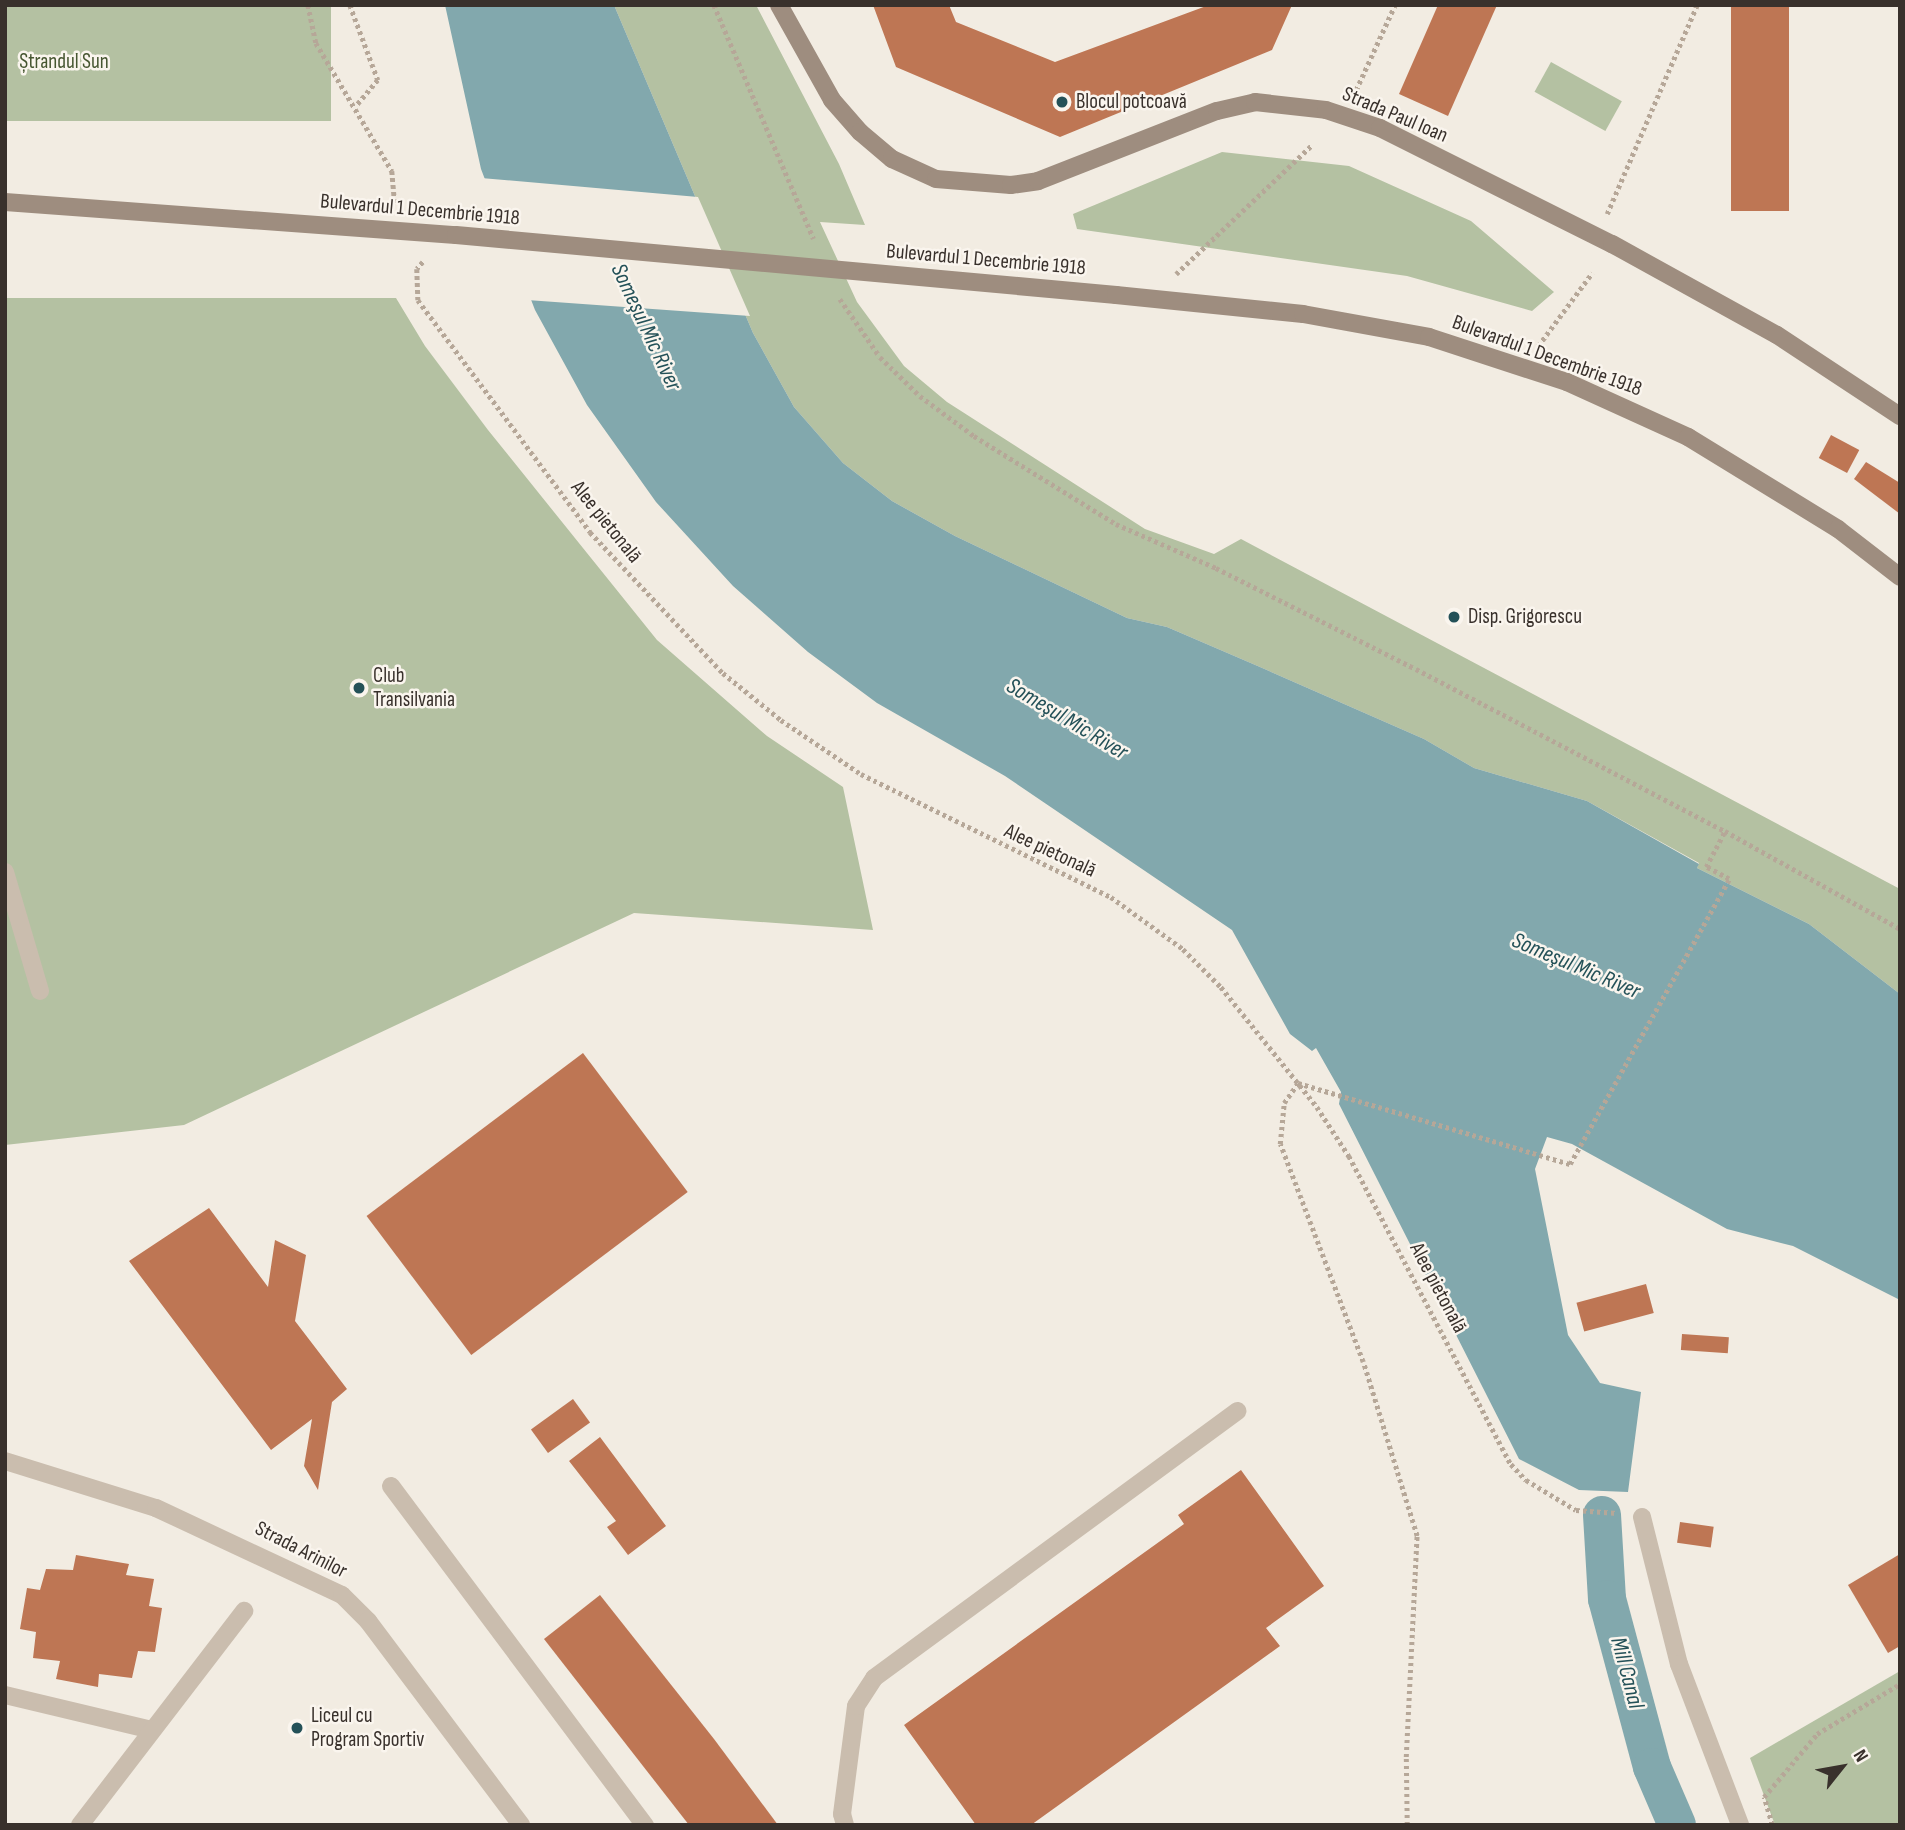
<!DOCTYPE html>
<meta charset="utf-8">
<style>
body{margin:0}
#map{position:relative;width:1905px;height:1830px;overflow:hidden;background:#f2ece2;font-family:"Sofia Sans Condensed",sans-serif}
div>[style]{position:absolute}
.green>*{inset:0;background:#b4c1a2;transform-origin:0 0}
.water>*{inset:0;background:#82a8ad}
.pier>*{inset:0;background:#f2ece2}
.canal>*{height:38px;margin:-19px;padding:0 19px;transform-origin:19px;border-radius:19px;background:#82a8ad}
.building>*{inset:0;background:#be7654;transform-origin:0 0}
.path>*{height:4.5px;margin-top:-2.25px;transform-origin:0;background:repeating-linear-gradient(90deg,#b6a798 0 3.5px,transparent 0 7px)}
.lane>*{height:18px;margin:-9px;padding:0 9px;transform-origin:9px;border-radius:9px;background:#cabdae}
.street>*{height:18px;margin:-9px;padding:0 9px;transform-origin:9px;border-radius:9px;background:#cabdae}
.secondary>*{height:18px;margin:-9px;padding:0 9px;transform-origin:9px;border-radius:9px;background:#9e8d7f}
.dots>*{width:19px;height:19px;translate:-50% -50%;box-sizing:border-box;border:4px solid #faf5ee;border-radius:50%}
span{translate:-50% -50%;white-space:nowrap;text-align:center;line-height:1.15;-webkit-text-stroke:5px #faf5ee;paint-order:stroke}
.park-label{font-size:21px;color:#465631}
.poi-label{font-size:21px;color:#39312c}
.left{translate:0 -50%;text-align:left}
.street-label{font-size:21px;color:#39312c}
.water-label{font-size:23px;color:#245158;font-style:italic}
.frame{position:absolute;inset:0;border:7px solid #39312c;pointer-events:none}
.north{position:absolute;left:1807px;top:1732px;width:70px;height:70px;-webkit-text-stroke:5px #faf5ee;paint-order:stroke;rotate:59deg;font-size:19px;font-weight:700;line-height:28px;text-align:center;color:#39312c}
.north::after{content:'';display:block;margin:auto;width:24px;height:32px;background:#39312c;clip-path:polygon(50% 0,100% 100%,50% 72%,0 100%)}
</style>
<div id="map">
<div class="green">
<div style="left:5px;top:5px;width:326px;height:116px"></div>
<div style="clip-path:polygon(614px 5px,756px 5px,839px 164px,865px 225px,820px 222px,857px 302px,904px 366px,947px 402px,1145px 529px,1214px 554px,1241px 539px,1900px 889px,1900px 994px,1809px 924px,1697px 868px,1699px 863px,1587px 801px,1474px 768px,1424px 739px,1260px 667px,1167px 627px,1127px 618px,955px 536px,892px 501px,843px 463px,794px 407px,753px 333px)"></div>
<div style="left:1551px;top:62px;width:81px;height:34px;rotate:29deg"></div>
<div style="clip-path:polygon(1222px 152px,1349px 166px,1471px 221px,1554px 292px,1532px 311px,1407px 276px,1077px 229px,1073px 214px)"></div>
<div style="clip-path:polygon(5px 298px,396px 298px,425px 346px,488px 430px,657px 640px,767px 736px,843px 787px,873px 930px,634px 913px,184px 1125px,5px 1145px)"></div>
<div style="clip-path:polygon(1900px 1671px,1900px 1825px,1775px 1825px,1750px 1758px)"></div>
</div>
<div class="water">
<div style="clip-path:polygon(445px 5px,614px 5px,753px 333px,794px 407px,843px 463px,892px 501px,955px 536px,1127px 618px,1167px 627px,1260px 667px,1424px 739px,1474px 768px,1587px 801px,1699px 864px,1697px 868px,1809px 924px,1900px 994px,1900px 1300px,1793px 1246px,1727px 1229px,1572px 1144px,1547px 1137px,1535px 1169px,1568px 1335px,1600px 1383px,1641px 1392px,1628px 1492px,1579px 1490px,1519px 1459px,1339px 1104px,1341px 1092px,1316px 1048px,1312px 1051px,1290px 1034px,1232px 930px,1005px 776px,877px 703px,808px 652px,733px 586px,656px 502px,587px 405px,535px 310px,481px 169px)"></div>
</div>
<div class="pier">
<div style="clip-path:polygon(481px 178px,698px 197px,750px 316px,527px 300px)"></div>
</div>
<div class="canal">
<div style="left:1602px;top:1515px;width:84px;rotate:86.6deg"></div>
<div style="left:1607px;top:1599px;width:174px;rotate:75deg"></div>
<div style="left:1652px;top:1767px;width:63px;rotate:66.7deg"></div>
</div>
<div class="building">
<div style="clip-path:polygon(873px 5px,949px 5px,956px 22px,1055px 62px,1209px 5px,1292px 5px,1272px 50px,1060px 137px,896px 67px)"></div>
<div style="clip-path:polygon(1438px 5px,1497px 5px,1448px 116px,1399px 94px)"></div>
<div style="left:1731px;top:5px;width:58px;height:206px"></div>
<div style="left:1831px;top:435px;width:32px;height:26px;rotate:28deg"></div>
<div style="clip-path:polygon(1866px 462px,1900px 483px,1900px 514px,1854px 479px)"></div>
<div style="left:583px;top:1053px;width:174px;height:271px;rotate:53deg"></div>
<div style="clip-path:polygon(209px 1208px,268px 1287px,275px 1240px,306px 1255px,295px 1321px,347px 1389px,332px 1402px,318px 1490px,304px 1466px,312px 1419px,271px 1450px,129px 1261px)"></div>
<div style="left:1646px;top:1284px;width:30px;height:72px;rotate:75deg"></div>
<div style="left:1682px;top:1334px;width:47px;height:16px;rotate:4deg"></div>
<div style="left:573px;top:1399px;width:29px;height:52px;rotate:54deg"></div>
<div style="clip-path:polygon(600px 1437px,666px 1526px,628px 1555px,607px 1527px,616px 1521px,569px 1461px)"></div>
<div style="clip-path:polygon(1241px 1470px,1324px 1586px,1266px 1628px,1280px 1646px,1031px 1825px,976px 1825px,904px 1725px,1184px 1524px,1178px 1515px)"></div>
<div style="left:1680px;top:1522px;width:34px;height:21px;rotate:8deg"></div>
<div style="clip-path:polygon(1900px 1554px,1900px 1646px,1888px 1653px,1848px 1585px)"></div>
<div style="clip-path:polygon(76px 1555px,129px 1564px,126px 1575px,154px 1579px,149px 1606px,162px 1608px,155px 1652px,138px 1651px,132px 1678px,99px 1674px,98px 1687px,56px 1679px,60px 1661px,33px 1658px,36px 1632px,20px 1629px,27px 1588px,40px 1590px,46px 1569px,73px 1570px)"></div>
<div style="clip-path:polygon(600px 1595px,714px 1739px,778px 1825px,689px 1825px,544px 1639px)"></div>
</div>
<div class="path">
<div style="left:308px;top:5px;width:39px;rotate:78deg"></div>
<div style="left:316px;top:43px;width:149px;rotate:59.3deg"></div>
<div style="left:392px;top:171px;width:34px;rotate:85deg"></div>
<div style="left:350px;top:5px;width:80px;rotate:69.5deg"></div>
<div style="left:378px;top:80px;width:33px;rotate:130deg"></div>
<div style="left:714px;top:5px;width:254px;rotate:66.9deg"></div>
<div style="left:1356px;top:90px;width:94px;rotate:-65.4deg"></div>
<div style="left:1607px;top:214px;width:228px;rotate:-66.7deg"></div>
<div style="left:423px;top:262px;width:9px;rotate:131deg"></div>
<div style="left:417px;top:269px;width:31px;rotate:88deg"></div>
<div style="left:418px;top:300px;width:289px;rotate:53.4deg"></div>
<div style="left:590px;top:532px;width:194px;rotate:46.7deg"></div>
<div style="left:723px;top:673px;width:75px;rotate:39deg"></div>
<div style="left:781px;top:720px;width:97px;rotate:34deg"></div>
<div style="left:861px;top:774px;width:279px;rotate:26.2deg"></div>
<div style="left:1111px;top:897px;width:89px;rotate:35.8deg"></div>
<div style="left:1183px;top:949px;width:54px;rotate:45deg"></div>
<div style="left:1221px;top:987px;width:154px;rotate:51.3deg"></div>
<div style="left:1317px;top:1107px;width:59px;rotate:56.9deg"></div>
<div style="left:1349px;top:1156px;width:348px;rotate:62.3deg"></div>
<div style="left:1511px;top:1464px;width:22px;rotate:47deg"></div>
<div style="left:1526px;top:1480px;width:58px;rotate:31deg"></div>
<div style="left:1576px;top:1510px;width:41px;rotate:4.2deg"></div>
<div style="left:1176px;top:274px;width:186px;rotate:-43.5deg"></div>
<div style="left:840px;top:299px;width:70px;rotate:55.4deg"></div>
<div style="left:880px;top:357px;width:56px;rotate:44.3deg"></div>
<div style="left:920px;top:396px;width:67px;rotate:36.5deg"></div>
<div style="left:974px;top:436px;width:167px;rotate:31.8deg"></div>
<div style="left:1116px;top:524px;width:109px;rotate:23.7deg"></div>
<div style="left:1216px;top:568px;width:224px;rotate:26.8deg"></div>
<div style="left:1416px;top:669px;width:349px;rotate:27.7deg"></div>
<div style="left:1725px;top:831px;width:201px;rotate:29.2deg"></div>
<div style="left:1538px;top:346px;width:91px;rotate:-53.5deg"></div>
<div style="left:1407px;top:1825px;width:68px;rotate:-90.8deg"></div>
<div style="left:1406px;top:1757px;width:221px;rotate:-87.2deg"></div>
<div style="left:1417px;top:1536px;width:182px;rotate:-107.2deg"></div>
<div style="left:1363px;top:1362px;width:233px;rotate:-110.8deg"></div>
<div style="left:1280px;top:1144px;width:41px;rotate:-84.4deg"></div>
<div style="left:1284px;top:1103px;width:24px;rotate:-55deg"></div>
<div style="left:1298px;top:1083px;width:284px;rotate:16.6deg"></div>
<div style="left:1570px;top:1164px;width:326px;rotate:-60.8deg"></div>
<div style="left:1729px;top:879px;width:26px;rotate:-152deg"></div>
<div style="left:1706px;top:867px;width:41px;rotate:-62.2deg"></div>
<div style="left:1772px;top:1825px;width:29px;rotate:-106deg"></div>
<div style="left:1764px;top:1797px;width:82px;rotate:-49.9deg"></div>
<div style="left:1817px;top:1734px;width:97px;rotate:-31.1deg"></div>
</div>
<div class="lane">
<div style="left:5px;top:872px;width:124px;rotate:73.6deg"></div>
<div style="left:391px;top:1486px;width:424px;rotate:53.2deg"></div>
<div style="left:1642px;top:1517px;width:152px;rotate:75.9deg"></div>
<div style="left:1679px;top:1664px;width:172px;rotate:69.2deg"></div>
<div style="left:5px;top:1695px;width:151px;rotate:13.4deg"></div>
<div style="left:80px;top:1825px;width:270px;rotate:-52.5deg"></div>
<div style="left:845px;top:1825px;width:11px;rotate:-105deg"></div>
<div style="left:842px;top:1814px;width:109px;rotate:-82.6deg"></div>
<div style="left:856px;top:1706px;width:33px;rotate:-57deg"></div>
<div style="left:874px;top:1678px;width:451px;rotate:-36.3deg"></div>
</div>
<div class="street">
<div style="left:5px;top:1461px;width:158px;rotate:17.3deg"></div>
<div style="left:156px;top:1508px;width:205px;rotate:25.1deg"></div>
<div style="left:342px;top:1595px;width:37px;rotate:45deg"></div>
<div style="left:368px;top:1621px;width:255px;rotate:53.1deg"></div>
</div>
<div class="secondary">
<div style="left:779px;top:5px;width:109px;rotate:60.8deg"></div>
<div style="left:832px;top:100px;width:43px;rotate:48.8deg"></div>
<div style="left:860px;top:132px;width:42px;rotate:40.2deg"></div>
<div style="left:892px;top:159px;width:48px;rotate:24.4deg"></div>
<div style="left:936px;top:179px;width:75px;rotate:4.6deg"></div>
<div style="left:1011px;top:185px;width:27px;rotate:-8deg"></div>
<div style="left:1038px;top:181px;width:192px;rotate:-21.4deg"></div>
<div style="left:1217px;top:111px;width:39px;rotate:-13deg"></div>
<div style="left:1255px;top:102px;width:71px;rotate:6.4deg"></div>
<div style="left:1326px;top:110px;width:57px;rotate:18.4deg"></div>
<div style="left:1380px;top:128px;width:259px;rotate:26.6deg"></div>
<div style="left:1612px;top:244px;width:188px;rotate:28.9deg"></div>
<div style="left:1777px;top:335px;width:147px;rotate:33.4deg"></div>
<div style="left:5px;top:202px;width:452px;rotate:4.2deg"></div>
<div style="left:456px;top:235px;width:663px;rotate:5.19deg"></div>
<div style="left:1116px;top:295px;width:188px;rotate:5.8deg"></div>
<div style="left:1303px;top:314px;width:128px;rotate:10.3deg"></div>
<div style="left:1429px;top:337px;width:145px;rotate:18.1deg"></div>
<div style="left:1567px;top:382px;width:133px;rotate:24.4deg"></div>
<div style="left:1688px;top:437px;width:176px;rotate:31.5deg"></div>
<div style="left:1838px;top:529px;width:78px;rotate:37.7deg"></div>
</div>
<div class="dots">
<div style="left:1062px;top:102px;background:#245158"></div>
<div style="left:1454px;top:617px;background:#245158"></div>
<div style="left:359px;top:688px;background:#245158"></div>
<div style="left:297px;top:1728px;background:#245158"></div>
</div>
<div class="park-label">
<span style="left:64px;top:62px">Ștrandul Sun</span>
</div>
<div class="poi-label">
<span class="left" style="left:1076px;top:102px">Blocul potcoavă</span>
<span class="left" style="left:1468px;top:617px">Disp. Grigorescu</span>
<span class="left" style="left:373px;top:688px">Club<br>Transilvania</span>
<span class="left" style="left:311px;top:1728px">Liceul cu<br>Program Sportiv</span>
</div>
<div class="street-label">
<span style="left:1395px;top:115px;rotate:23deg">Strada Paul Ioan</span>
<span style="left:420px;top:210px;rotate:5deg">Bulevardul 1 Decembrie 1918</span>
<span style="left:986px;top:260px;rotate:5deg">Bulevardul 1 Decembrie 1918</span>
<span style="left:1547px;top:356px;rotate:20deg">Bulevardul 1 Decembrie 1918</span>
<span style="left:606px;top:522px;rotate:51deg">Alee pietonală</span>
<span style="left:1050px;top:851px;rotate:25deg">Alee pietonală</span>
<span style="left:1438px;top:1288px;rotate:62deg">Alee pietonală</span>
<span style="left:301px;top:1550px;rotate:27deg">Strada Arinilor</span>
</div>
<div class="water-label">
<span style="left:646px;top:327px;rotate:65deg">Someşul Mic River</span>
<span style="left:1067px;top:719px;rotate:31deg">Someşul Mic River</span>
<span style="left:1576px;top:966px;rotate:23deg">Someşul Mic River</span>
<span style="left:1627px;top:1673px;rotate:75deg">Mill Canal</span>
</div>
<div class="frame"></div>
<div class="north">N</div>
</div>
